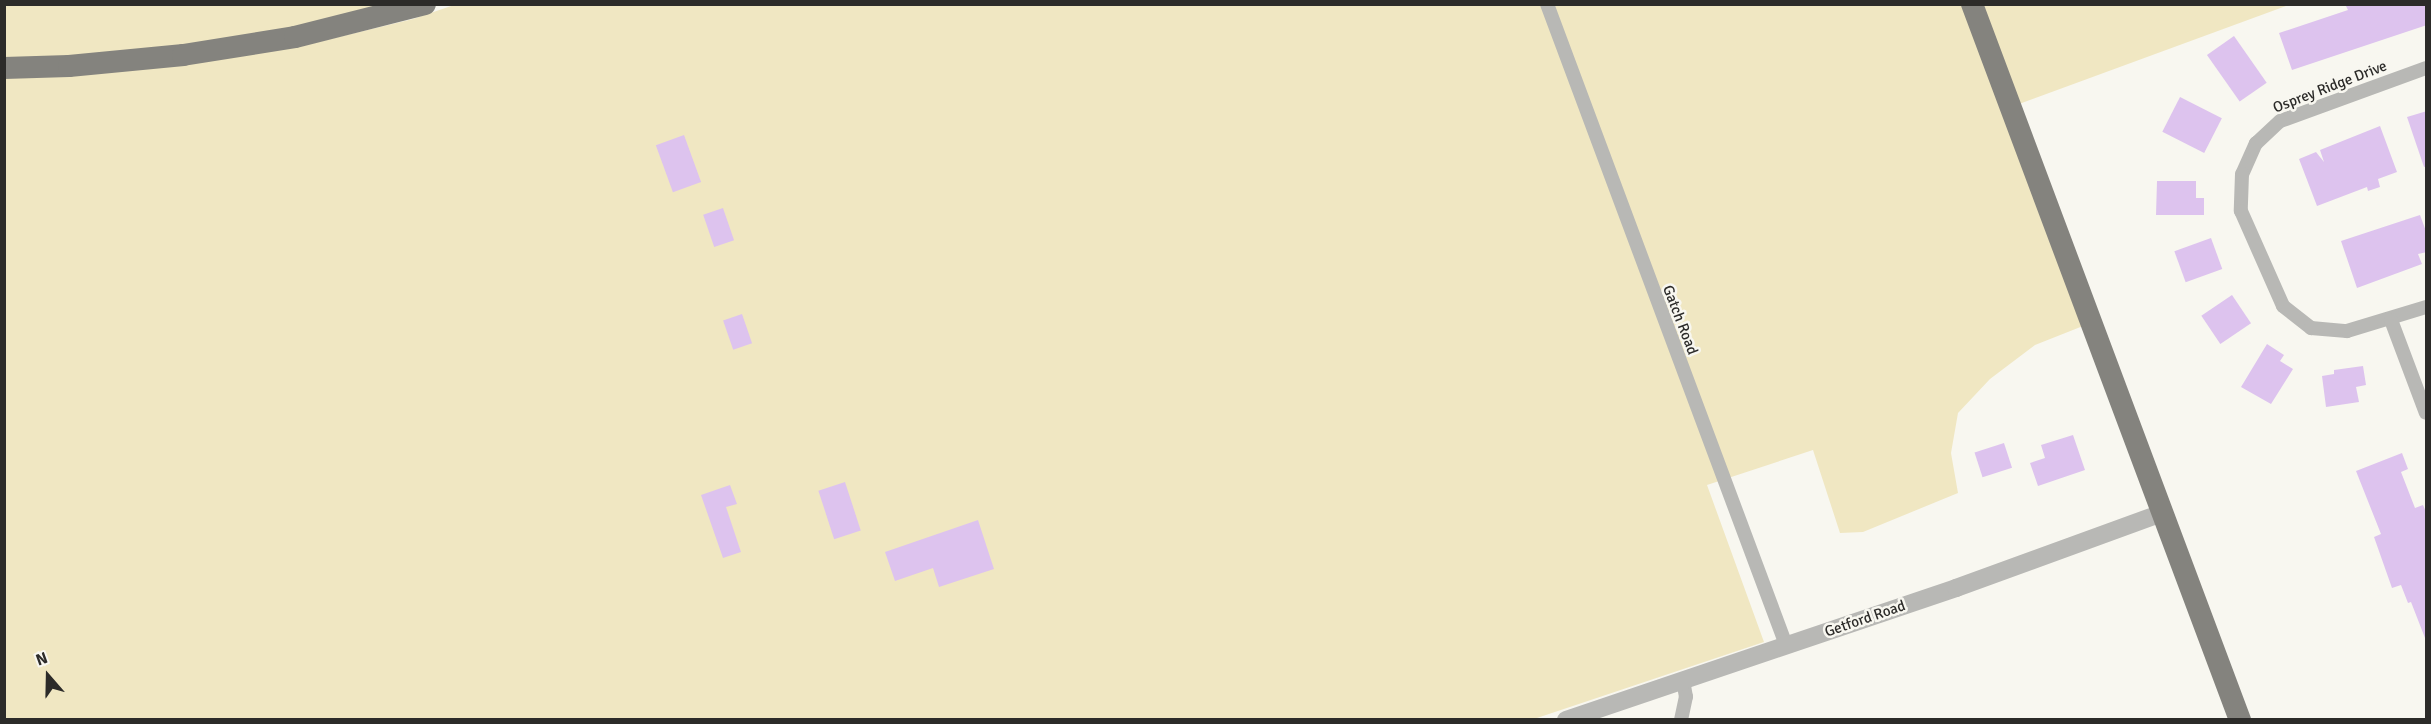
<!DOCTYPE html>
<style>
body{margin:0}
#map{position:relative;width:2431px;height:724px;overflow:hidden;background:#f8f7f0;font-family:Signika,sans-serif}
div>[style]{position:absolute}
.green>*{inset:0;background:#f0e7c2}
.building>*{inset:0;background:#ddc3ee;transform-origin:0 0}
.minor>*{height:14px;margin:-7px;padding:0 7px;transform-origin:7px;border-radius:7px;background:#b8b8b5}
.tertiary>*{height:18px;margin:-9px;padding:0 9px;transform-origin:9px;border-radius:9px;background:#b8b8b5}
.primary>*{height:22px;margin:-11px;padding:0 11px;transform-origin:11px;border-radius:11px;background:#84837e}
span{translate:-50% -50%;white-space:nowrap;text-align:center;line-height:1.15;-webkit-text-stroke:5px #f8f7f0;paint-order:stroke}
.street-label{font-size:15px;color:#2c2b29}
.frame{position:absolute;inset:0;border:6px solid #2c2b29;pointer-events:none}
.north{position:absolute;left:18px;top:646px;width:60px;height:60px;-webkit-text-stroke:4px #f8f7f0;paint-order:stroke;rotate:340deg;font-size:16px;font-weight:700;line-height:24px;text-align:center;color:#2c2b29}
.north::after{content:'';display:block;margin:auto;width:21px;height:27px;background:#2c2b29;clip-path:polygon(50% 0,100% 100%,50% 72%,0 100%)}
</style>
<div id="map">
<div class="green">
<div style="clip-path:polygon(457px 4px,1963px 5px,2083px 326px,2035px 345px,1990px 379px,1958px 413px,1951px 453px,1958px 493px,1863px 532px,1840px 533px,1813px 450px,1707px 485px,1764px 642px,1534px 719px,5px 719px,4px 78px,297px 47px,413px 19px)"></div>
<div style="clip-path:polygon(4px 5px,387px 5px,293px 27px,181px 45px,68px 56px,5px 58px)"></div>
<div style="clip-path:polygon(1982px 5px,2289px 5px,2019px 104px)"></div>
</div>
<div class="building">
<div style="clip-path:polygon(2345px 4px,2427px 4px,2427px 25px,2292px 70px,2279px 33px,2348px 10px)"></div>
<div style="left:2234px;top:36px;width:57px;height:33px;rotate:55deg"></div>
<div style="left:2180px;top:97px;width:47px;height:39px;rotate:27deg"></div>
<div style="clip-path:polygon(2427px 111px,2427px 166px,2424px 167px,2407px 117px)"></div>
<div style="clip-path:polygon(2380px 126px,2397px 172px,2378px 179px,2380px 187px,2368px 191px,2367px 187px,2317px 206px,2299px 159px,2316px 152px,2324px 162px,2320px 150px)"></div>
<div style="left:684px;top:135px;width:50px;height:30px;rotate:70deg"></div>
<div style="clip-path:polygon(2157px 181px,2196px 181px,2196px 198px,2204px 198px,2204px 215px,2156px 215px)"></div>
<div style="left:723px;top:208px;width:34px;height:21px;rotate:71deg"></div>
<div style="clip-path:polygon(2420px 215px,2427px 234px,2427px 252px,2418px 254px,2422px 264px,2357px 288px,2341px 241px)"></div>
<div style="left:2211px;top:238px;width:33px;height:39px;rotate:70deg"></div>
<div style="left:2232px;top:295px;width:34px;height:37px;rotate:56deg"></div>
<div style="left:742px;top:314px;width:31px;height:20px;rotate:71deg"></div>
<div style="clip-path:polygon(2267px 344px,2284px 355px,2280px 361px,2293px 369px,2271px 404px,2241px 387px)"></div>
<div style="clip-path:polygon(2363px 366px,2366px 385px,2356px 387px,2359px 402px,2326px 407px,2322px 376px,2334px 374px,2334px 370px)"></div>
<div style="clip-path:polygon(2073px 435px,2085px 470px,2038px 486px,2030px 463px,2045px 458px,2041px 445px)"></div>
<div style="left:2004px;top:443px;width:26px;height:31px;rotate:72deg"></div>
<div style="clip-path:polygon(2402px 453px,2408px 469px,2401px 472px,2415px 508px,2423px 505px,2427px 514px,2425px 638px,2411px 602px,2408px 603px,2401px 585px,2392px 588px,2374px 537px,2381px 534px,2356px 471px)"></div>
<div style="left:845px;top:482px;width:51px;height:28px;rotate:72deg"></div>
<div style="clip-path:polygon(730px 485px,737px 504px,726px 507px,741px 552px,723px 558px,701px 495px)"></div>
<div style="clip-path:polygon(978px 520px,994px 569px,939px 587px,933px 568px,895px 581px,885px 552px)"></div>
</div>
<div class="minor">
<div style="left:1547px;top:4px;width:684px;rotate:69.55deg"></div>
<div style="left:2426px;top:68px;width:155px;rotate:160deg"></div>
<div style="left:2280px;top:121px;width:33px;rotate:137deg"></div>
<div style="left:2256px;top:143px;width:34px;rotate:114deg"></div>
<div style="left:2242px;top:174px;width:37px;rotate:92deg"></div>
<div style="left:2241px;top:211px;width:104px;rotate:66.1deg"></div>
<div style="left:2283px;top:306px;width:36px;rotate:38deg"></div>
<div style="left:2311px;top:328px;width:36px;rotate:5deg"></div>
<div style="left:2347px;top:331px;width:83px;rotate:-16.9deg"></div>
<div style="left:2391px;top:320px;width:99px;rotate:69.4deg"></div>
<div style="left:1681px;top:720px;width:24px;rotate:-78deg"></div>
<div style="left:1686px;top:697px;width:17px;rotate:-100deg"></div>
</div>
<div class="tertiary">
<div style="left:1566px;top:720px;width:412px;rotate:-18.7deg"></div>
<div style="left:1956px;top:588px;width:219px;rotate:-20deg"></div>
</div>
<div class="primary">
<div style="left:1972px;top:4px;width:765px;rotate:69.48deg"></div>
<div style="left:4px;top:68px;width:65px;rotate:-1.8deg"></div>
<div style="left:69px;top:66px;width:115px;rotate:-5.5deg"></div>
<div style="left:183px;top:55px;width:113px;rotate:-9.1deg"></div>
<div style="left:295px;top:37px;width:134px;rotate:-14.2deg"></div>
</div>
<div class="street-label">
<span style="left:2330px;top:87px;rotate:-21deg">Osprey Ridge Drive</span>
<span style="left:1680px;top:320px;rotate:69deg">Gatch Road</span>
<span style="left:1865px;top:619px;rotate:-19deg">Getford Road</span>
</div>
<div class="frame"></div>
<div class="north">N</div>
</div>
